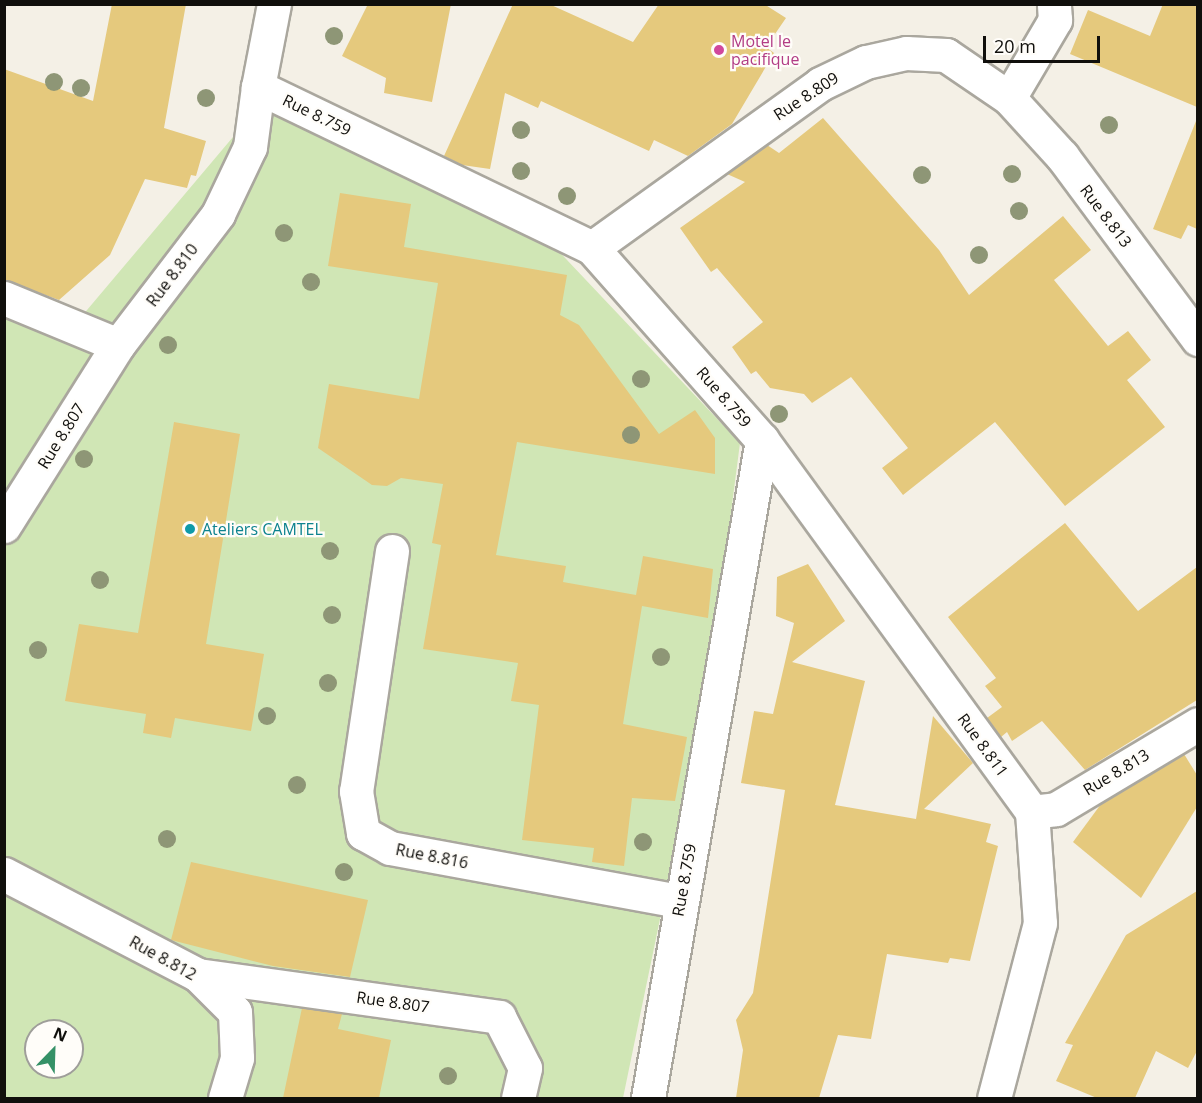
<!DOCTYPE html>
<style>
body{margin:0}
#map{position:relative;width:1202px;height:1103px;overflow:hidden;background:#f4f0e6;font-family:"Open Sans",sans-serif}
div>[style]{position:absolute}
.green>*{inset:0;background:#d0e6b5}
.building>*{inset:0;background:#e5c97d}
.roads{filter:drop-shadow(2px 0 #aaa79e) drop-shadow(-2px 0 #aaa79e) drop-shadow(0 2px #aaa79e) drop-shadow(0 -2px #aaa79e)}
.minor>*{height:33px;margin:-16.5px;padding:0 16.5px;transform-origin:16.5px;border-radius:16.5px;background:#fff}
.trees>*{width:18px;height:18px;margin:-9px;border-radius:50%;background:#8e9676}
.dots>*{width:16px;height:16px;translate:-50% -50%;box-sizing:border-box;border:3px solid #fffdf9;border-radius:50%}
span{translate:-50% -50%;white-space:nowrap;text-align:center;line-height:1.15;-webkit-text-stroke:4.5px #fffdf9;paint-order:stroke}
.hotel-label{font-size:16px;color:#b23c85}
.left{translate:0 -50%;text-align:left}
.street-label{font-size:16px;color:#100f0c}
.culture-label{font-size:16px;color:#0d838f}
.frame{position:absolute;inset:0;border:6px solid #100f0c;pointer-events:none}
.north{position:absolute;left:24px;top:1019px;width:60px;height:60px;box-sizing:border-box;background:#fffdf9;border:2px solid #9f9e9a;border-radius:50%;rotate:23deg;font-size:16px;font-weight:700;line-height:24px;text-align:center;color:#100f0c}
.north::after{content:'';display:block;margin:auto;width:21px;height:27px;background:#359167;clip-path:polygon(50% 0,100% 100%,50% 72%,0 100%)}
.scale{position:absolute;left:983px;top:36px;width:117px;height:27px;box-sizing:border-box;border:3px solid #100f0c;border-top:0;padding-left:8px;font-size:18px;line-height:21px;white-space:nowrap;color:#100f0c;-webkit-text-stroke:4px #fffdf9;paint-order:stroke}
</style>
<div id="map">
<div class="green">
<div style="clip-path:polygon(evenodd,265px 99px,550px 242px,740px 443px,709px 682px,623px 1098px,5px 1098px,5px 298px,71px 329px,265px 99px,36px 1031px,72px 1031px,72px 1067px,36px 1067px,36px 1031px)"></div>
</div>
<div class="building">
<div style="clip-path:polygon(112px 4px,186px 4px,164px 128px,206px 141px,196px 176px,191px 175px,187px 188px,145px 179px,110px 255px,59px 300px,4px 280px,4px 69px,93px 101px)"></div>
<div style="clip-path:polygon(368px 4px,451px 4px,432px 102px,384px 93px,386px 78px,342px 56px)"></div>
<div style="clip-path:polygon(513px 4px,549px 4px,633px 42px,659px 4px,764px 4px,786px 18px,766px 47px,774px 53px,732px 124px,688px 156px,654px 140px,649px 151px,541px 101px,538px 108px,505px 93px,490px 169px,462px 165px,444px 156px)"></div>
<div style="clip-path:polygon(1163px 4px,1197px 4px,1197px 107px,1070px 54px,1088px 10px,1150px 36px)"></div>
<div style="clip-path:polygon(823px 118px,939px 250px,969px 295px,1063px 216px,1091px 250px,1054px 280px,1108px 346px,1128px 331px,1151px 360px,1127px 380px,1165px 427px,1065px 506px,995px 422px,903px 495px,882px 468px,908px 448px,851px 377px,812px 403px,804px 394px,770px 388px,756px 371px,751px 374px,732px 347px,763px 322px,717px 268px,711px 272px,680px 228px,745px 182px,727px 174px,767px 145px,779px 153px)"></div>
<div style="clip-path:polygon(1196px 121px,1197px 229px,1188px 225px,1181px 239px,1153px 229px)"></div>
<div style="clip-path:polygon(340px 193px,411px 204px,404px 247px,567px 275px,560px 315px,579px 325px,659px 434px,695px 410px,715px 438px,715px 474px,517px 442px,496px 555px,566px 566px,563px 582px,636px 595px,643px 556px,713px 569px,708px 618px,642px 606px,623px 724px,687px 737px,675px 801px,632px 798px,624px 866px,592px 862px,594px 848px,522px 840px,539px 705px,511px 701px,518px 663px,423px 649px,441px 545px,432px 543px,443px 484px,401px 478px,387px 486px,372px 485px,318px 448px,329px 384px,419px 399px,438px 283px,328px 266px)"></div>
<div style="clip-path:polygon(174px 422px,240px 434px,206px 644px,264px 654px,251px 731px,175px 718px,171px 738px,143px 733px,146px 714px,65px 701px,79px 624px,138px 633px)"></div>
<div style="clip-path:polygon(1065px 523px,1138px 611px,1197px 567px,1197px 700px,1085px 770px,1042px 721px,1012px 741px,1007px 732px,1001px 737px,987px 718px,1002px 707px,985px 686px,996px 678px,948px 617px)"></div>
<div style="clip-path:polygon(808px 564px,845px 621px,792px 662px,865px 681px,835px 805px,916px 819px,933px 716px,973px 763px,924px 809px,991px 824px,986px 842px,998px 846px,970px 961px,950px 958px,948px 963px,887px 954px,871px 1039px,838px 1035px,819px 1098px,736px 1098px,743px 1050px,736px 1020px,753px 993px,785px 790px,741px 783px,754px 711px,773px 714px,794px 623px,776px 616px,777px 577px)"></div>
<div style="clip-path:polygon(1184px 754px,1197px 775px,1197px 807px,1141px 898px,1073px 842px,1101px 804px)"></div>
<div style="clip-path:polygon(191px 862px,368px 900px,350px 977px,273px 966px,171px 940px)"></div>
<div style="clip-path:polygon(1197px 891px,1197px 1051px,1188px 1068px,1156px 1051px,1135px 1098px,1097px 1098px,1056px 1081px,1073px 1045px,1065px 1043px,1126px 935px)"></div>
<div style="clip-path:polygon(302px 1008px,342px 1014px,338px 1029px,391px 1040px,379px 1098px,283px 1098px)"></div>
</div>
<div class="roads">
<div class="minor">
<div style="left:274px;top:4px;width:85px;rotate:100.9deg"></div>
<div style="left:258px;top:87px;width:371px;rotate:25.7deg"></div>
<div style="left:592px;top:248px;width:256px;rotate:48.5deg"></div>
<div style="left:762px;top:440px;width:668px;rotate:99.83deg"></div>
<div style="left:1009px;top:98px;width:79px;rotate:47.6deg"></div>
<div style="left:1062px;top:156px;width:228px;rotate:53.4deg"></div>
<div style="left:592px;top:248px;width:281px;rotate:-35.7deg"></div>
<div style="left:820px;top:84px;width:51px;rotate:-25.6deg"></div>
<div style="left:866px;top:62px;width:41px;rotate:-12.7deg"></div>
<div style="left:906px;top:53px;width:40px;rotate:2.9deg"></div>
<div style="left:946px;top:55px;width:76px;rotate:34.3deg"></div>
<div style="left:1009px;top:98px;width:91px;rotate:-59.5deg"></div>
<div style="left:1055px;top:20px;width:16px;rotate:-94deg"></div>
<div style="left:4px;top:298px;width:123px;rotate:22.4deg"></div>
<div style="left:118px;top:345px;width:165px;rotate:-52.6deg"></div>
<div style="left:218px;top:214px;width:74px;rotate:-64.5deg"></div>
<div style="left:250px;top:147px;width:61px;rotate:-82.4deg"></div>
<div style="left:762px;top:440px;width:460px;rotate:54deg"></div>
<div style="left:1032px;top:812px;width:111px;rotate:85.9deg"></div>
<div style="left:1040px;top:923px;width:181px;rotate:104.7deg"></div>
<div style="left:4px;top:526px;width:214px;rotate:-57.8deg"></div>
<div style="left:392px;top:551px;width:243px;rotate:98.5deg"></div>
<div style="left:356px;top:791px;width:43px;rotate:80.5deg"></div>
<div style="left:363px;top:833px;width:31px;rotate:29deg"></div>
<div style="left:390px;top:848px;width:295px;rotate:10.4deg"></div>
<div style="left:1032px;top:812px;width:24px;rotate:-7deg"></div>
<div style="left:1056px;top:809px;width:165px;rotate:-30.9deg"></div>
<div style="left:4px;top:874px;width:219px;rotate:27.5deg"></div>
<div style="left:198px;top:975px;width:52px;rotate:45deg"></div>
<div style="left:235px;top:1012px;width:46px;rotate:87.5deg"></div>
<div style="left:237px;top:1058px;width:42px;rotate:106.7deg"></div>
<div style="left:198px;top:975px;width:304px;rotate:7.9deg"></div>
<div style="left:499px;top:1017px;width:57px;rotate:63deg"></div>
<div style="left:525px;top:1068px;width:31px;rotate:103deg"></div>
</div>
</div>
<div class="trees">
<div style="left:334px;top:36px"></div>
<div style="left:54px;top:82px"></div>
<div style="left:81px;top:88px"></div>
<div style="left:206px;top:98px"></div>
<div style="left:1109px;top:125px"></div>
<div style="left:521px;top:130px"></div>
<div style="left:521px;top:171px"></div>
<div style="left:1012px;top:174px"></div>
<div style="left:922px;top:175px"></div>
<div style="left:567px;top:196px"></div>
<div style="left:1019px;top:211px"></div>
<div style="left:284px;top:233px"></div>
<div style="left:979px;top:255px"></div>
<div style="left:311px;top:282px"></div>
<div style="left:168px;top:345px"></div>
<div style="left:641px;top:379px"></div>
<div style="left:779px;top:414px"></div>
<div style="left:631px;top:435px"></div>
<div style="left:84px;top:459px"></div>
<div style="left:330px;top:551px"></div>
<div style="left:100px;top:580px"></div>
<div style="left:332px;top:615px"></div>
<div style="left:38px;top:650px"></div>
<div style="left:661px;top:657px"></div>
<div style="left:328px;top:683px"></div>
<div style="left:267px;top:716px"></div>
<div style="left:297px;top:785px"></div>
<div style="left:167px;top:839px"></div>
<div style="left:643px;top:842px"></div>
<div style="left:344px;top:872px"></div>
<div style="left:448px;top:1076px"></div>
</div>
<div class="dots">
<div style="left:719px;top:50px;background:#d1479c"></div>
<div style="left:190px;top:529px;background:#0f9aa8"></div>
</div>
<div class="hotel-label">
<span class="left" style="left:731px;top:50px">Motel le<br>pacifique</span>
</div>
<div class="street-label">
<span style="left:806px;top:96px;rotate:-33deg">Rue 8.809</span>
<span style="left:317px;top:115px;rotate:26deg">Rue 8.759</span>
<span style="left:1106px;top:216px;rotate:53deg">Rue 8.813</span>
<span style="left:172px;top:275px;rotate:-53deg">Rue 8.810</span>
<span style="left:724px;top:397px;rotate:49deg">Rue 8.759</span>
<span style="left:61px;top:436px;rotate:-58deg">Rue 8.807</span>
<span style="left:983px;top:745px;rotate:54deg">Rue 8.811</span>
<span style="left:1116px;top:772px;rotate:-31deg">Rue 8.813</span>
<span style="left:432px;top:856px;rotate:11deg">Rue 8.816</span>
<span style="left:684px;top:880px;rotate:-80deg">Rue 8.759</span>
<span style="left:163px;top:958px;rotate:29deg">Rue 8.812</span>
<span style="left:393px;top:1002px;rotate:8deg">Rue 8.807</span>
</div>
<div class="culture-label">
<span class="left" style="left:202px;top:529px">Ateliers CAMTEL</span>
</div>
<div class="frame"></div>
<div class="north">N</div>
<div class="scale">20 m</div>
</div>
